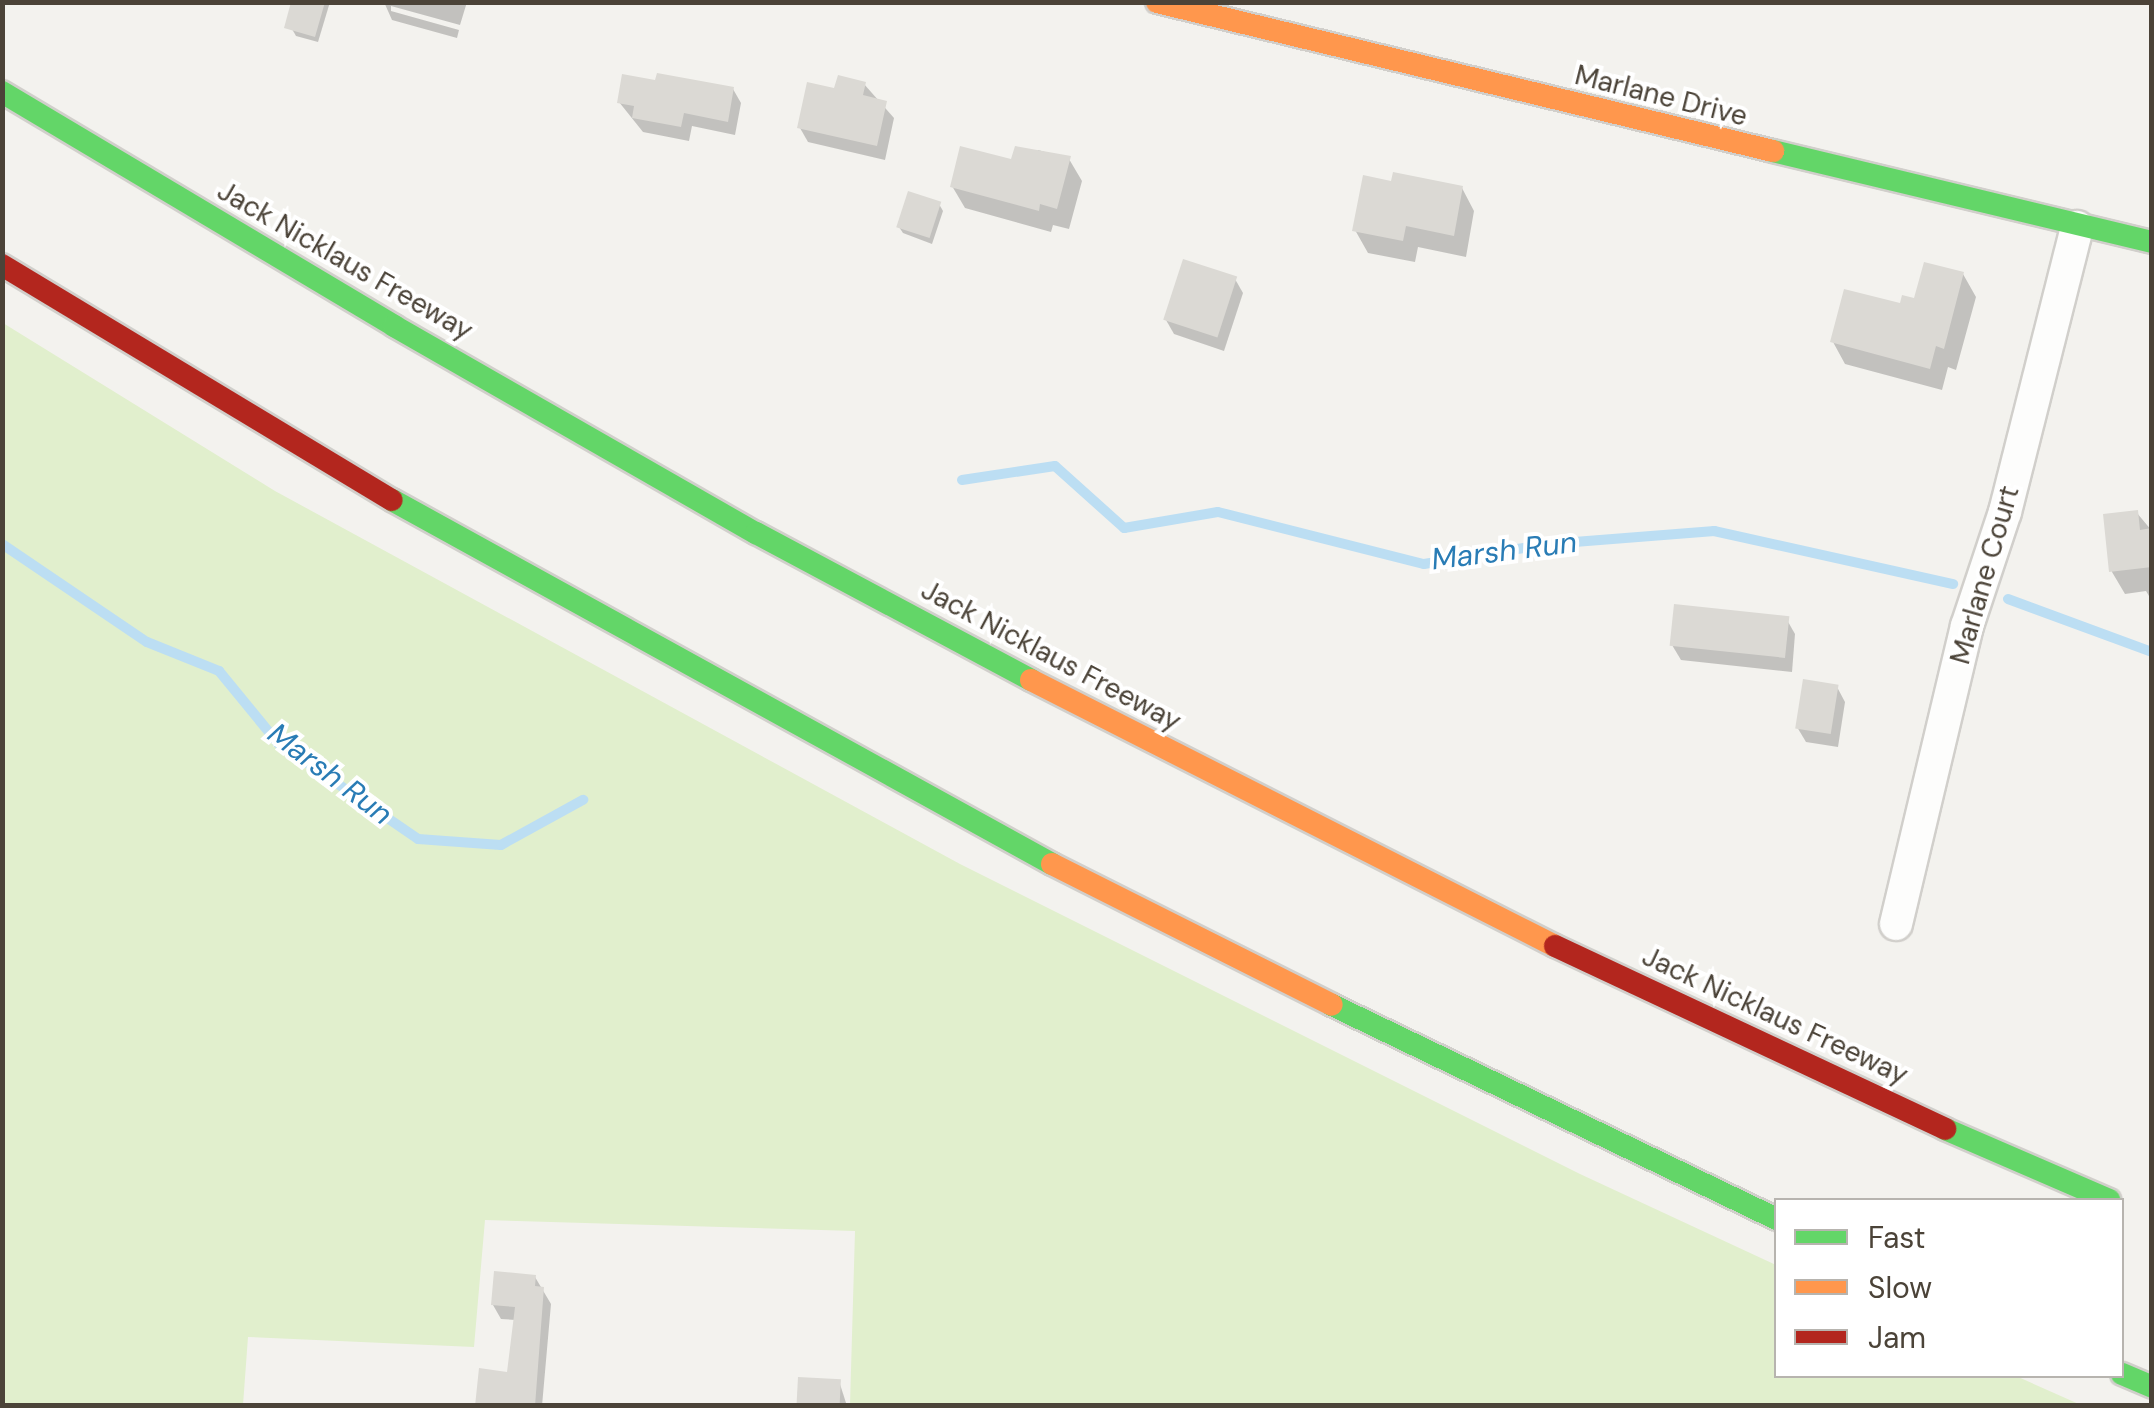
<!DOCTYPE html>
<style>
body{margin:0}
#map{position:relative;width:2154px;height:1408px;overflow:hidden;background:#f3f2ee;font-family:"DM Sans",sans-serif}
div>[style]{position:absolute}
.green>*{inset:0;background:#e1efcd}
.shadow>*{inset:0;background:#0003}
.stream>*{height:10px;margin:-5px;padding:0 5px;transform-origin:5px;border-radius:5px;background:#bcdef3}
.building>*{inset:0;background:#dbd9d4;transform-origin:0 0}
.roads{filter:drop-shadow(2px 0 #d1cfcb) drop-shadow(-2px 0 #d1cfcb) drop-shadow(0 2px #d1cfcb) drop-shadow(0 -2px #d1cfcb)}
.street>*{height:32px;margin:-16px;padding:0 16px;transform-origin:16px;border-radius:16px;background:#fdfdfc}
.fast>*{height:22px;margin:-11px;padding:0 11px;transform-origin:11px;border-radius:11px;background:#63d668}
.slow>*{height:22px;margin:-11px;padding:0 11px;transform-origin:11px;border-radius:11px;background:#ff974d}
.jam>*{height:22px;margin:-11px;padding:0 11px;transform-origin:11px;border-radius:11px;background:#b3261e}
span{translate:-50% -50%;white-space:nowrap;text-align:center;line-height:1.15;-webkit-text-stroke:8px #fff;paint-order:stroke}
.street-label{font-size:28px;color:#4b4338}
.water-label{font-size:30px;color:#297cb5;font-style:italic}
.frame{position:absolute;inset:0;border:5px solid #4b4338;pointer-events:none}
.legend{position:absolute;left:1774px;top:1198px;width:350px;height:180px;box-sizing:border-box;background:#fff;border:2px solid #b7b4af;margin:0;padding:12px 18px;list-style:none;font-size:30px;color:#4b4338}
.legend li{display:flex;align-items:center;gap:20px;height:50px}
.legend b{width:50px;border:2px solid #b7b4af}
</style>
<div id="map">
<div class="green">
<div style="clip-path:polygon(3px 323px,275px 491px,960px 864px,1580px 1174px,1776px 1265px,1776px 1376px,2016px 1376px,2081px 1405px,850px 1405px,855px 1231px,485px 1220px,474px 1347px,248px 1337px,243px 1405px,3px 1405px)"></div>
</div>
<div class="shadow">
<div style="clip-path:polygon(300px 2px,330px 2px,318px 42px,296px 36px,292px 29px)"></div>
<div style="clip-path:polygon(384px 2px,467px 2px,460px 25px,391px 6px,391px 11px,459px 30px,457px 38px,392px 20px)"></div>
<div style="clip-path:polygon(657px 83px,733px 89px,741px 103px,735px 135px,692px 126px,689px 141px,643px 132px,619px 102px)"></div>
<div style="clip-path:polygon(864px 84px,894px 118px,885px 160px,808px 142px,800px 128px)"></div>
<div style="clip-path:polygon(1038px 150px,1069px 159px,1082px 181px,1069px 229px,1053px 225px,1051px 232px,965px 208px,952px 186px,1037px 155px)"></div>
<div style="clip-path:polygon(1462px 188px,1474px 211px,1466px 257px,1418px 247px,1415px 262px,1368px 253px,1355px 230px)"></div>
<div style="clip-path:polygon(939px 204px,943px 211px,932px 244px,903px 233px,899px 227px)"></div>
<div style="clip-path:polygon(1963px 274px,1976px 297px,1956px 370px,1948px 367px,1942px 390px,1845px 364px,1833px 342px)"></div>
<div style="clip-path:polygon(1235px 279px,1243px 293px,1224px 351px,1174px 334px,1166px 320px)"></div>
<div style="clip-path:polygon(2137px 513px,2152px 531px,2152px 601px,2146px 591px,2125px 594px,2112px 572px,2105px 516px)"></div>
<div style="clip-path:polygon(1787px 620px,1795px 634px,1792px 672px,1681px 660px,1672px 645px)"></div>
<div style="clip-path:polygon(1837px 687px,1845px 702px,1838px 747px,1806px 742px,1797px 727px)"></div>
<div style="clip-path:polygon(535px 1277px,551px 1304px,542px 1406px,478px 1406px,509px 1374px,516px 1320px,501px 1319px,493px 1305px)"></div>
<div style="clip-path:polygon(839px 1381px,847px 1406px,800px 1406px)"></div>
</div>
<div class="stream">
<div style="left:962px;top:480px;width:94px;rotate:-8.6deg"></div>
<div style="left:1055px;top:466px;width:93px;rotate:41.9deg"></div>
<div style="left:1124px;top:528px;width:95px;rotate:-9.7deg"></div>
<div style="left:1218px;top:512px;width:212px;rotate:14.2deg"></div>
<div style="left:1424px;top:564px;width:127px;rotate:-9.1deg"></div>
<div style="left:1549px;top:544px;width:166px;rotate:-4.5deg"></div>
<div style="left:1714px;top:531px;width:245px;rotate:12.5deg"></div>
<div style="left:2px;top:544px;width:175px;rotate:34.1deg"></div>
<div style="left:147px;top:642px;width:78px;rotate:21.9deg"></div>
<div style="left:219px;top:671px;width:93px;rotate:50.7deg"></div>
<div style="left:278px;top:743px;width:170px;rotate:34.4deg"></div>
<div style="left:418px;top:839px;width:83px;rotate:4.1deg"></div>
<div style="left:501px;top:845px;width:94px;rotate:-28.8deg"></div>
<div style="left:2008px;top:599px;width:153px;rotate:20.2deg"></div>
</div>
<div class="building">
<div style="clip-path:polygon(291px 2px,325px 2px,315px 37px,284px 28px)"></div>
<div style="clip-path:polygon(657px 73px,734px 87px,728px 122px,684px 113px,681px 127px,632px 118px,634px 106px,617px 103px,622px 74px,655px 80px)"></div>
<div style="clip-path:polygon(838px 75px,866px 82px,863px 95px,887px 101px,877px 146px,797px 128px,807px 82px,834px 88px)"></div>
<div style="clip-path:polygon(960px 146px,1011px 159px,1015px 146px,1071px 156px,1057px 209px,1040px 204px,1039px 211px,950px 187px)"></div>
<div style="clip-path:polygon(1393px 172px,1463px 186px,1454px 236px,1406px 226px,1403px 241px,1352px 231px,1363px 175px,1391px 181px)"></div>
<div style="left:908px;top:191px;width:35px;height:38px;rotate:18deg"></div>
<div style="left:1183px;top:259px;width:57px;height:64px;rotate:18deg"></div>
<div style="clip-path:polygon(1924px 262px,1964px 272px,1944px 349px,1936px 346px,1930px 369px,1830px 342px,1844px 289px,1900px 303px,1902px 295px,1914px 298px)"></div>
<div style="clip-path:polygon(2138px 510px,2140px 530px,2152px 528px,2152px 567px,2109px 572px,2103px 514px)"></div>
<div style="left:1674px;top:604px;width:116px;height:42px;rotate:6deg"></div>
<div style="left:1803px;top:679px;width:36px;height:50px;rotate:9deg"></div>
<div style="clip-path:polygon(494px 1271px,536px 1275px,535px 1286px,544px 1287px,535px 1406px,475px 1406px,479px 1368px,507px 1372px,515px 1307px,491px 1305px)"></div>
<div style="left:798px;top:1377px;width:43px;height:29px;rotate:3deg"></div>
</div>
<div class="roads">
<div class="street">
<div style="left:1896px;top:924px;width:306px;rotate:-76.6deg"></div>
<div style="left:1967px;top:626px;width:120px;rotate:-71.6deg"></div>
<div style="left:2005px;top:512px;width:294px;rotate:-75.8deg"></div>
</div>
<div class="fast">
<div style="left:2px;top:92px;width:457px;rotate:30.8deg"></div>
<div style="left:394px;top:326px;width:417px;rotate:29.8deg"></div>
<div style="left:756px;top:533px;width:312px;rotate:28.1deg"></div>
<div style="left:1773px;top:151px;width:390px;rotate:13.5deg"></div>
<div style="left:392px;top:500px;width:754px;rotate:28.88deg"></div>
<div style="left:1332px;top:1005px;width:493px;rotate:25.7deg"></div>
<div style="left:1945px;top:1129px;width:179px;rotate:23.4deg"></div>
<div style="left:2122px;top:1374px;width:33px;rotate:23deg"></div>
</div>
<div class="slow">
<div style="left:1157px;top:2px;width:634px;rotate:13.6deg"></div>
<div style="left:1031px;top:680px;width:588px;rotate:26.91deg"></div>
<div style="left:1052px;top:864px;width:313px;rotate:26.7deg"></div>
</div>
<div class="jam">
<div style="left:2px;top:265px;width:455px;rotate:31.1deg"></div>
<div style="left:1555px;top:946px;width:431px;rotate:25.1deg"></div>
</div>
</div>
<div class="street-label">
<span style="left:1661px;top:96px;rotate:14deg">Marlane Drive</span>
<span style="left:345px;top:261px;rotate:30deg">Jack Nicklaus Freeway</span>
<span style="left:1985px;top:575px;rotate:-74deg">Marlane Court</span>
<span style="left:1051px;top:656px;rotate:28deg">Jack Nicklaus Freeway</span>
<span style="left:1775px;top:1016px;rotate:25deg">Jack Nicklaus Freeway</span>
</div>
<div class="water-label">
<span style="left:1504px;top:551px;rotate:-7deg">Marsh Run</span>
<span style="left:330px;top:774px;rotate:37deg">Marsh Run</span>
</div>
<div class="frame"></div>
<ul class="legend">
<li><b style="height:12px;background:#63d668"></b>Fast</li>
<li><b style="height:12px;background:#ff974d"></b>Slow</li>
<li><b style="height:12px;background:#b3261e"></b>Jam</li>
</ul>
</div>
